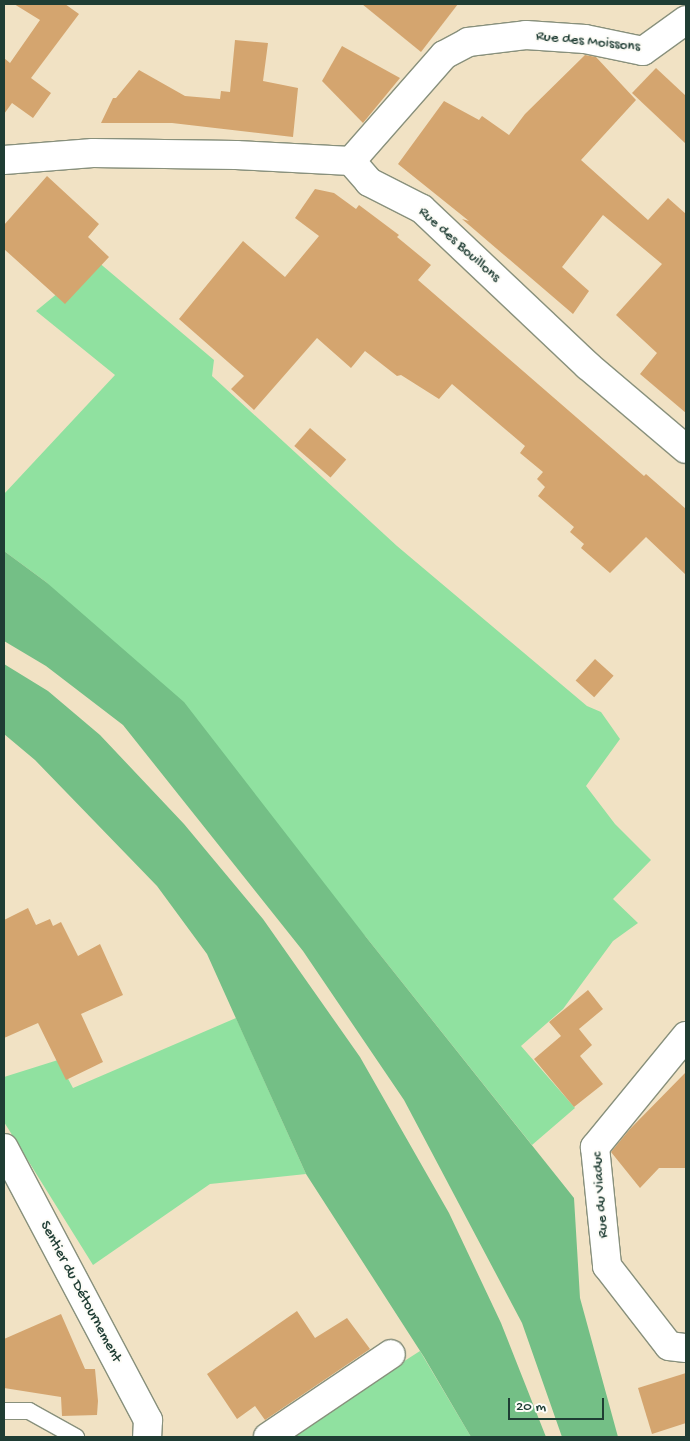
<!DOCTYPE html>
<meta charset="utf-8">
<style>
body{margin:0}
#map{position:relative;width:690px;height:1441px;overflow:hidden;background:#f1e2c4;font-family:"Gochi Hand",sans-serif}
div>[style]{position:absolute}
.green>*{inset:0;background:#90e1a0}
.forest>*{inset:0;background:#74bf86}
.building>*{inset:0;background:#d4a56f;transform-origin:0 0}
.roads{filter:drop-shadow(1px 0 #88907c) drop-shadow(-1px 0 #88907c) drop-shadow(0 1px #88907c) drop-shadow(0 -1px #88907c)}
.lane>*{height:16px;margin:-8px;padding:0 8px;transform-origin:8px;border-radius:8px;background:#fff}
.street>*{height:28px;margin:-14px;padding:0 14px;transform-origin:14px;border-radius:14px;background:#fff}
span{translate:-50% -50%;white-space:nowrap;text-align:center;line-height:1.15;-webkit-text-stroke:4px #fdfcf7;paint-order:stroke}
.street-label{font-size:15px;color:#1f3d34}
.frame{position:absolute;inset:0;border:5px solid #1f3d34;pointer-events:none}
.scale{position:absolute;left:508px;top:1398px;width:96px;height:22px;box-sizing:border-box;border:2px solid #1f3d34;border-top:0;padding-left:6px;font-size:15px;line-height:18px;white-space:nowrap;color:#1f3d34;-webkit-text-stroke:4px #fdfcf7;paint-order:stroke}
</style>
<div id="map">
<div class="green">
<div style="clip-path:polygon(97px 261px,214px 360px,212px 376px,397px 546px,587px 706px,601px 712px,620px 739px,586px 786px,615px 824px,651px 860px,613px 899px,638px 923px,613px 941px,563px 1009px,521px 1046px,575px 1108px,532px 1145px,366px 937px,46px 582px,4px 551px,4px 494px,115px 375px,36px 311px)"></div>
<div style="clip-path:polygon(236px 1018px,306px 1174px,210px 1184px,93px 1265px,4px 1122px,4px 1077px,58px 1060px,73px 1088px)"></div>
<div style="clip-path:polygon(420px 1351px,471px 1437px,286px 1437px)"></div>
</div>
<div class="forest">
<div style="clip-path:polygon(4px 551px,46px 582px,184px 702px,366px 937px,574px 1198px,580px 1298px,618px 1437px,562px 1437px,522px 1323px,404px 1100px,303px 951px,123px 725px,46px 666px,4px 641px)"></div>
<div style="clip-path:polygon(4px 664px,48px 691px,100px 735px,184px 824px,263px 919px,360px 1057px,449px 1213px,501px 1323px,546px 1437px,471px 1437px,424px 1357px,306px 1174px,207px 954px,157px 886px,35px 760px,4px 734px)"></div>
</div>
<div class="building">
<div style="clip-path:polygon(14px 4px,65px 4px,79px 14px,31px 78px,51px 93px,33px 118px,12px 103px,4px 114px,4px 58px,10px 63px,40px 20px)"></div>
<div style="clip-path:polygon(362px 4px,458px 4px,421px 52px)"></div>
<div style="clip-path:polygon(235px 40px,268px 43px,263px 81px,298px 88px,293px 137px,172px 123px,101px 123px,113px 98px,116px 98px,139px 70px,185px 96px,220px 99px,221px 91px,230px 92px)"></div>
<div style="clip-path:polygon(342px 46px,400px 78px,363px 123px,322px 81px)"></div>
<div style="clip-path:polygon(585px 55px,596px 57px,636px 100px,581px 160px,648px 220px,668px 198px,686px 214px,686px 413px,640px 374px,657px 353px,616px 315px,662px 264px,603px 215px,562px 267px,589px 291px,573px 314px,462px 219px,469px 221px,398px 164px,444px 101px,479px 120px,482px 116px,509px 135px,525px 114px)"></div>
<div style="clip-path:polygon(656px 68px,686px 96px,686px 144px,632px 93px)"></div>
<div style="clip-path:polygon(47px 176px,99px 224px,88px 237px,109px 257px,65px 304px,4px 249px,4px 225px)"></div>
<div style="clip-path:polygon(315px 189px,334px 193px,356px 209px,359px 205px,399px 235px,397px 237px,431px 265px,418px 280px,644px 476px,646px 474px,686px 509px,686px 575px,646px 537px,610px 573px,581px 548px,584px 544px,570px 532px,574px 527px,538px 496px,545px 487px,537px 479px,543px 472px,520px 453px,525px 446px,452px 384px,439px 399px,401px 375px,397px 376px,365px 351px,351px 368px,317px 338px,254px 410px,231px 389px,244px 376px,179px 319px,243px 241px,285px 277px,319px 236px,295px 218px)"></div>
<div style="left:310px;top:428px;width:48px;height:24px;rotate:41deg"></div>
<div style="left:595px;top:659px;width:25px;height:29px;rotate:42deg"></div>
<div style="clip-path:polygon(28px 908px,36px 925px,50px 919px,53px 926px,61px 922px,78px 956px,100px 944px,123px 995px,81px 1014px,103px 1062px,66px 1080px,38px 1023px,4px 1038px,4px 920px)"></div>
<div style="clip-path:polygon(588px 990px,603px 1009px,579px 1029px,592px 1045px,580px 1056px,603px 1084px,574px 1107px,534px 1059px,561px 1036px,549px 1022px)"></div>
<div style="clip-path:polygon(686px 1072px,686px 1168px,659px 1168px,640px 1188px,611px 1152px,630px 1129px)"></div>
<div style="clip-path:polygon(297px 1311px,315px 1338px,347px 1318px,370px 1349px,265px 1420px,255px 1406px,237px 1419px,207px 1374px)"></div>
<div style="clip-path:polygon(61px 1314px,85px 1369px,95px 1369px,98px 1401px,97px 1415px,62px 1416px,61px 1397px,4px 1388px,4px 1339px)"></div>
<div style="clip-path:polygon(686px 1373px,686px 1423px,652px 1434px,638px 1388px)"></div>
</div>
<div class="roads">
<div class="lane">
<div style="left:4px;top:1411px;width:25px"></div>
<div style="left:29px;top:1411px;width:54px;rotate:29deg"></div>
</div>
<div class="street">
<div style="left:4px;top:160px;width:89px;rotate:-4.5deg"></div>
<div style="left:93px;top:153px;width:143px;rotate:0.8deg"></div>
<div style="left:236px;top:155px;width:115px;rotate:3deg"></div>
<div style="left:351px;top:161px;width:28px;rotate:49deg"></div>
<div style="left:369px;top:182px;width:59px;rotate:27deg"></div>
<div style="left:422px;top:209px;width:228px;rotate:43.4deg"></div>
<div style="left:588px;top:366px;width:128px;rotate:40.3deg"></div>
<div style="left:351px;top:161px;width:141px;rotate:-48.7deg"></div>
<div style="left:444px;top:55px;width:27px;rotate:-28deg"></div>
<div style="left:468px;top:42px;width:58px;rotate:-6.9deg"></div>
<div style="left:526px;top:35px;width:59px;rotate:3.9deg"></div>
<div style="left:585px;top:39px;width:59px;rotate:11.7deg"></div>
<div style="left:643px;top:51px;width:53px;rotate:-35.8deg"></div>
<div style="left:686px;top:1036px;width:144px;rotate:129.3deg"></div>
<div style="left:595px;top:1147px;width:120px;rotate:84.2deg"></div>
<div style="left:607px;top:1266px;width:101px;rotate:52.2deg"></div>
<div style="left:669px;top:1346px;width:17px;rotate:7deg"></div>
<div style="left:4px;top:1148px;width:308px;rotate:62.1deg"></div>
<div style="left:148px;top:1420px;width:17px;rotate:93deg"></div>
<div style="left:268px;top:1437px;width:148px;rotate:-34deg"></div>
</div>
</div>
<div class="street-label">
<span style="left:588px;top:42px;rotate:6deg">Rue des Moissons</span>
<span style="left:459px;top:245px;rotate:42deg">Rue des Bouillons</span>
<span style="left:601px;top:1195px;rotate:-94deg">Rue du Viaduc</span>
<span style="left:80px;top:1292px;rotate:62deg">Sentier du Détournement</span>
</div>
<div class="frame"></div>
<div class="scale">20 m</div>
</div>
